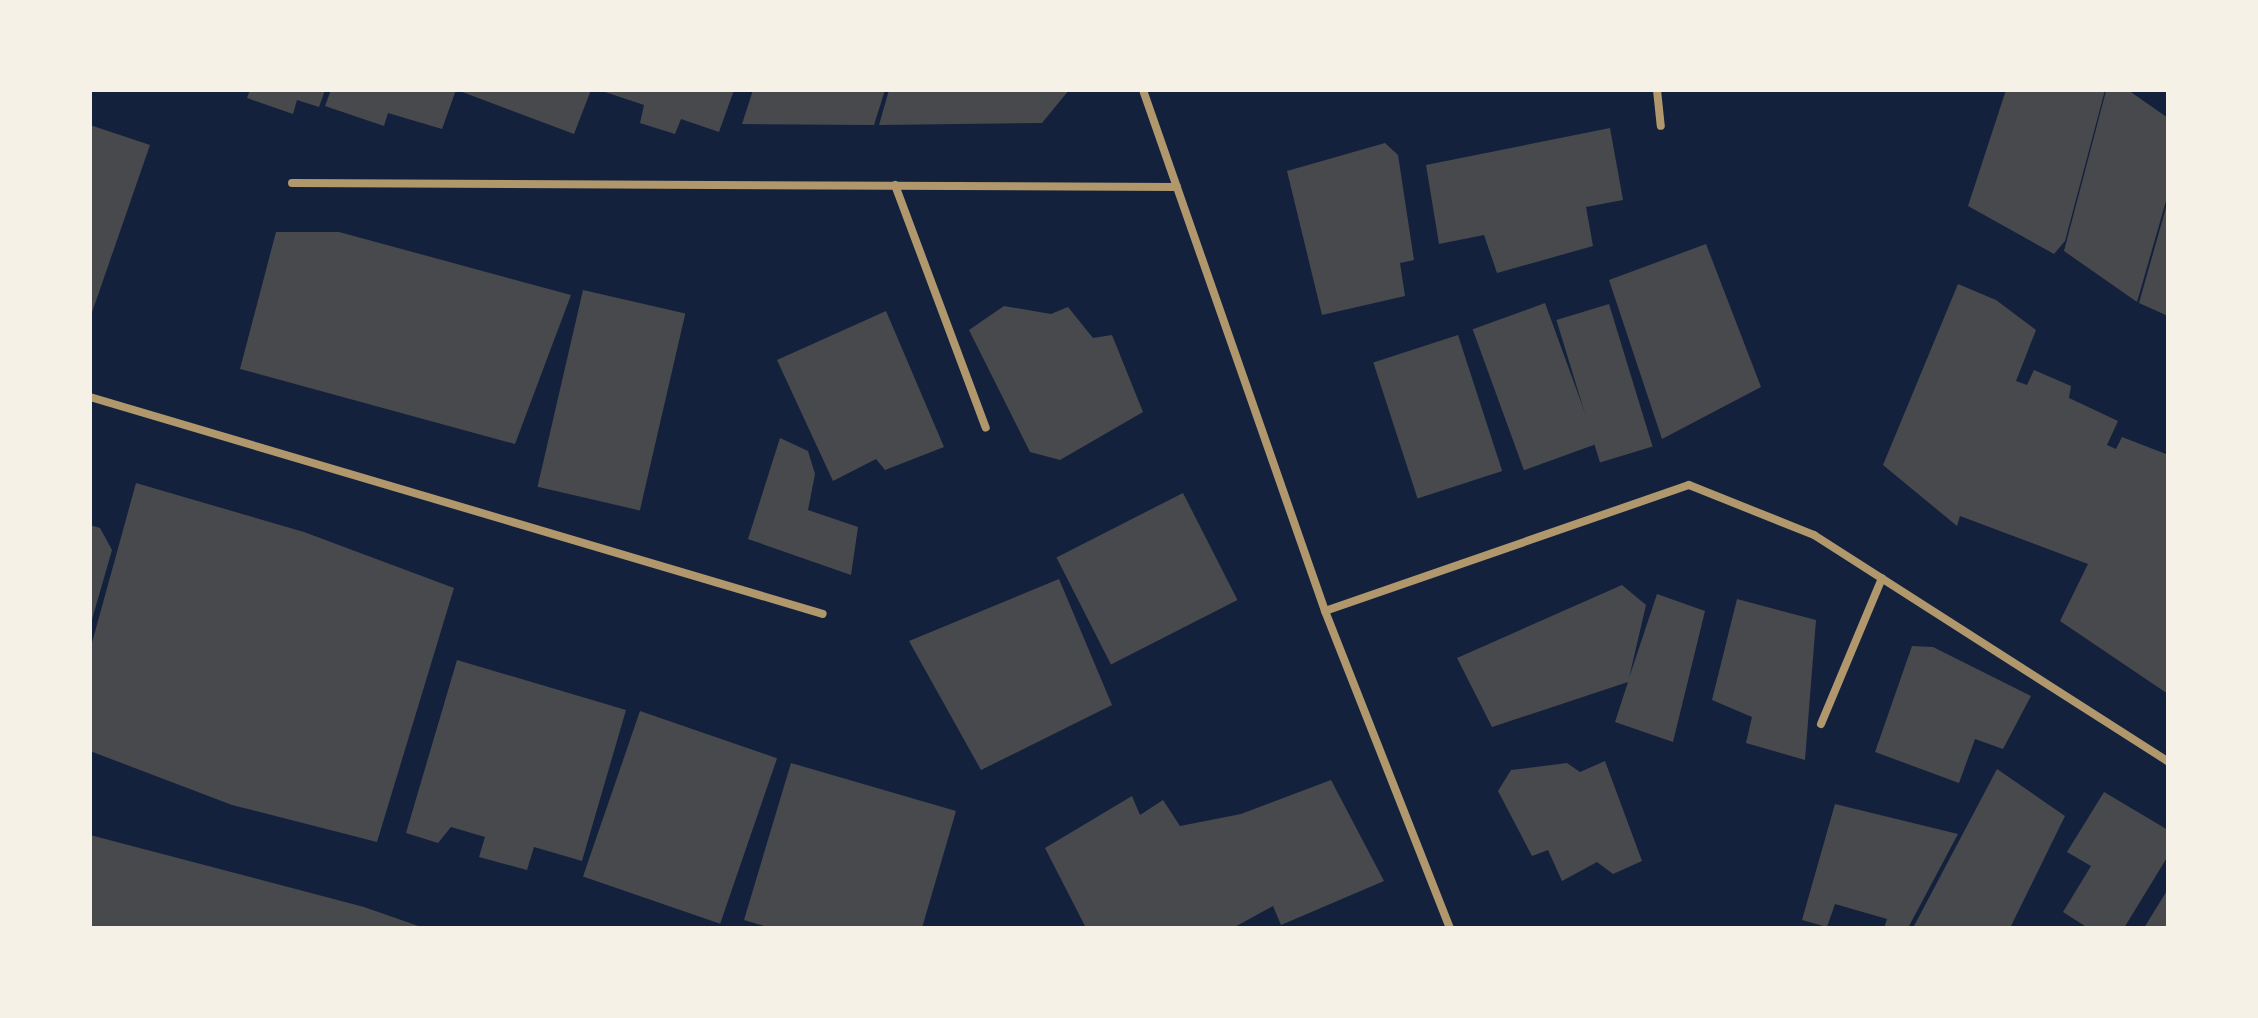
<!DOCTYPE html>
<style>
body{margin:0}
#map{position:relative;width:2258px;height:1018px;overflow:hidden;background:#14213d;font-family:"Alegreya Sans",sans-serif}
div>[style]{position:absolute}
.building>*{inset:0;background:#48494c;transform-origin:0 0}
.minor>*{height:8px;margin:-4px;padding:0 4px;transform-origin:4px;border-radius:4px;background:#b1986c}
span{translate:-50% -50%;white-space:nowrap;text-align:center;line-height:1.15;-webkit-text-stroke:6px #f6f1e7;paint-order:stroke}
.frame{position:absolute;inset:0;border:92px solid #f6f1e7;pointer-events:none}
</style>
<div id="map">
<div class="building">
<div style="clip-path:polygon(250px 90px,325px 90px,319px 107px,297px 100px,293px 114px,247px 98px)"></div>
<div style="clip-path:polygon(331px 90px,456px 90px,442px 129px,388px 113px,384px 126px,325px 106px)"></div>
<div style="clip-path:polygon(457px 90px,591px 90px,574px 134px)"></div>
<div style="clip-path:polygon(599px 90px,734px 90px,719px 132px,681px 119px,675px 134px,640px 123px,644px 105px)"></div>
<div style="clip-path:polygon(753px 90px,885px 90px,874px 125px,742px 124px)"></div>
<div style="clip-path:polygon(889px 90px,1069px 90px,1042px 123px,879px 125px)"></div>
<div style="clip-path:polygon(2006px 90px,2105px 90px,2065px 241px,2054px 254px,1968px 206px)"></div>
<div style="clip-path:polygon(2128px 90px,2168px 118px,2168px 194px,2137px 302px,2064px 251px,2106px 91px)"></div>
<div style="clip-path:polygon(90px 125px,150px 145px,90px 318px)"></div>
<div style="clip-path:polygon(1610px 128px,1623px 200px,1586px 207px,1593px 246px,1497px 273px,1484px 235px,1439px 244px,1426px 165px)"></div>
<div style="clip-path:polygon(1385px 143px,1398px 155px,1414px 260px,1400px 263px,1405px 296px,1322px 315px,1287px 171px)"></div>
<div style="clip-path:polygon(2167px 204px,2168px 204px,2168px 316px,2139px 303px)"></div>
<div style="clip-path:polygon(276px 232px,339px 232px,571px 295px,515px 444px,240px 369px)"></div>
<div style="clip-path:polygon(1706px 244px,1761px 387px,1662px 439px,1609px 280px)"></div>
<div style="clip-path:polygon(1958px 284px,1996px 300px,2036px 330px,2016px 381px,2027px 385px,2034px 370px,2071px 386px,2069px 398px,2118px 421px,2107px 445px,2116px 449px,2122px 437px,2166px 454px,2168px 694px,2060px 621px,2088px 564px,1960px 516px,1957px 526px,1883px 465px)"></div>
<div style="left:583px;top:290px;width:105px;height:202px;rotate:13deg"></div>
<div style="left:1545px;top:303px;width:150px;height:77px;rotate:70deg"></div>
<div style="left:1609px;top:304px;width:149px;height:55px;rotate:73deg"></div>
<div style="clip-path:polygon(1004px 306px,1051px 314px,1068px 307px,1093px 338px,1112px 335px,1143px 412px,1060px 460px,1030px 452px,969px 330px)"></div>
<div style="clip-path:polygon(886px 311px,944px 447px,885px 470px,876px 459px,833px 481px,777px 360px)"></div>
<div style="left:1458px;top:335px;width:143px;height:89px;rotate:72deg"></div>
<div style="clip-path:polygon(780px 438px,808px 451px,815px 474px,808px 510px,858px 527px,851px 575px,748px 539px)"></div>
<div style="clip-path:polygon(136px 483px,304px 532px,454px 588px,377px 842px,232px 805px,90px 751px,90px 650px)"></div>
<div style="left:1183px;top:493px;width:120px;height:142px;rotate:63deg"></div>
<div style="clip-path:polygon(90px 525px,100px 528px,112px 550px,91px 623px)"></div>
<div style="clip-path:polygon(1059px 579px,1112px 705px,981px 770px,909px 641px)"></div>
<div style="clip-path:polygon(1622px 585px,1646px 605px,1629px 678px,1657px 594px,1705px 611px,1673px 742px,1615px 722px,1628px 682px,1492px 727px,1457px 658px)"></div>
<div style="clip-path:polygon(1737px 599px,1816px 620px,1805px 760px,1746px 743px,1752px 717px,1712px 700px)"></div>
<div style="clip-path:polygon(1912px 646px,1933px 647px,2031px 696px,2003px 749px,1975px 739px,1959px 783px,1875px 752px)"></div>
<div style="clip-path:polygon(457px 660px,626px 710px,582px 861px,534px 847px,527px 870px,479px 857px,485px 837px,451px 827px,438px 843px,406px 833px)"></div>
<div style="left:640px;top:711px;width:145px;height:175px;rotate:19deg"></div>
<div style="clip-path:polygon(1605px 761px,1642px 861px,1613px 874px,1597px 862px,1562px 881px,1548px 850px,1532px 856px,1498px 791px,1511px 770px,1567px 763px,1580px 772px)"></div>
<div style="clip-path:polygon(791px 763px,956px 811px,922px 928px,771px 928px,744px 920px)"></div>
<div style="clip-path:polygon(1997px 769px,2065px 816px,2010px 928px,1913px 928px)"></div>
<div style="clip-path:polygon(1331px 780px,1384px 881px,1281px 925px,1273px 906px,1233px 928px,1086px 928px,1045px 848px,1132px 796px,1140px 815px,1163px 800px,1180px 826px,1241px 814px)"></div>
<div style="clip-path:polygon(2104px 792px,2168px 830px,2168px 856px,2124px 928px,2088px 928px,2063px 912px,2091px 866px,2067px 852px)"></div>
<div style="clip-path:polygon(1835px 804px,1958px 834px,1908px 928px,1884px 928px,1887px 919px,1835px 904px,1827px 927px,1802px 920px)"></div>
<div style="clip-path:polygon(90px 835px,364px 907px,424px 928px,90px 928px)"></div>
<div style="clip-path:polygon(2168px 889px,2168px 928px,2144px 928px)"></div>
</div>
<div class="minor">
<div style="left:1143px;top:90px;width:552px;rotate:70.74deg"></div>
<div style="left:1325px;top:611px;width:341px;rotate:68.5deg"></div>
<div style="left:1657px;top:90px;width:36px;rotate:84deg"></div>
<div style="left:292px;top:183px;width:885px;rotate:0.26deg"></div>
<div style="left:895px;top:185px;width:259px;rotate:69.5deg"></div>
<div style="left:90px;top:397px;width:764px;rotate:16.49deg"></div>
<div style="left:1325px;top:611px;width:385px;rotate:-19.1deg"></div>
<div style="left:1689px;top:485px;width:135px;rotate:21.8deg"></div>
<div style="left:1814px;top:535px;width:420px;rotate:32.6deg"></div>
<div style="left:1821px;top:724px;width:158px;rotate:-67.3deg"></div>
</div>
<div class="frame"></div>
</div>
